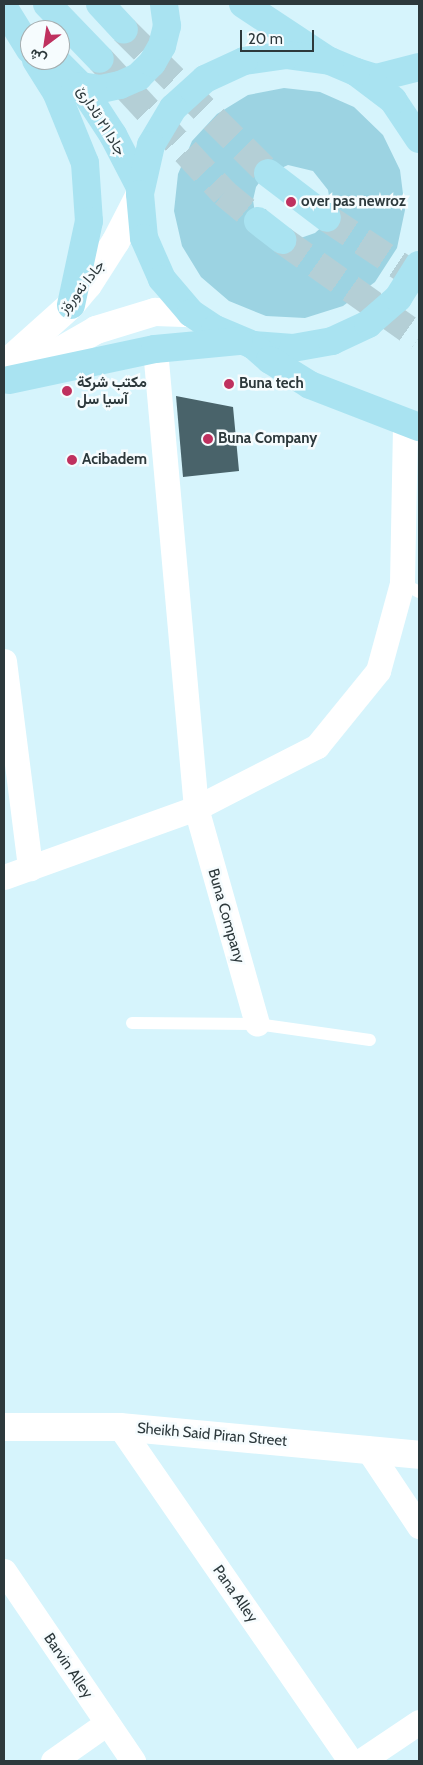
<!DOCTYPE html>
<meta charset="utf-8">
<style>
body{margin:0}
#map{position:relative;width:423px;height:1765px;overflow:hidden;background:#d6f4fc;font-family:Cabin,Vazirmatn,sans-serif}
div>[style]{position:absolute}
.green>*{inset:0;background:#9cd3e2}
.building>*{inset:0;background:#49636a}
.primary-tunnel>*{height:28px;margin-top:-14px;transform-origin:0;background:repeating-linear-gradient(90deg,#b4cfd6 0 28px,transparent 0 42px)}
.service>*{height:12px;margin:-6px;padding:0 6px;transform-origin:6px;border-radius:6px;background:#fff}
.minor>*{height:25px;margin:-12.5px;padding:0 12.5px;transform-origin:12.5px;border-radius:12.5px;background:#fff}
.tertiary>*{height:28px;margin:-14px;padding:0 14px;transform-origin:14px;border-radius:14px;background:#fff}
.primary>*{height:28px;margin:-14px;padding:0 14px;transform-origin:14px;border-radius:14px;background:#a9e3f1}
.dots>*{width:14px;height:14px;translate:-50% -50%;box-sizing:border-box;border:2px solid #f6fcfe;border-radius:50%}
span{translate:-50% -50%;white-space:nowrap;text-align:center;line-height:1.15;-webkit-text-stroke:5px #f6fcfe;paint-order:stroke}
.street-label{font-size:15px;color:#2d393c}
.poi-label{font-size:15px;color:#2d393c;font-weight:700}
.left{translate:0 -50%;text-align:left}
.frame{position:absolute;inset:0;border:5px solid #2d393c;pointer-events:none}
.north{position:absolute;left:20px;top:20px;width:50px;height:50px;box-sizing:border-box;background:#f6fcfe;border:1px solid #a6aeb0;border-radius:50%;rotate:211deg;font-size:14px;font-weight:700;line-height:20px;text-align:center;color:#2d393c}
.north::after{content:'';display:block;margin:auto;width:18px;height:22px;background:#bf315f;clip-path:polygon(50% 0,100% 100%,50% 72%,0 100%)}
.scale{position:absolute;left:240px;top:30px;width:74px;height:22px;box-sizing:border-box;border:2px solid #2d393c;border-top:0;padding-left:6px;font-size:15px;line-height:18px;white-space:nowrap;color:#2d393c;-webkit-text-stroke:4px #f6fcfe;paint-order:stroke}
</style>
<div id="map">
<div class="green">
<div style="clip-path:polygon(evenodd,284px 88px,320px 92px,354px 107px,383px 135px,400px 170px,405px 210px,397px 248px,375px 282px,343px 306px,305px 318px,266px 316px,229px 301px,201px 277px,182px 246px,174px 211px,178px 174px,192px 141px,217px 114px,248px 95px,284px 88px,288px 165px,313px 171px,328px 190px,330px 202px,324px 225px,315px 233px,292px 241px,255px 213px,253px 200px,256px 187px,264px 176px,288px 165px)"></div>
</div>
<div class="building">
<div style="clip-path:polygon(176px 396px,233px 407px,239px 471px,183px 477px)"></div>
</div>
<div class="primary-tunnel">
<div style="left:124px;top:30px;width:203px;rotate:44.8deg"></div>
<div style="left:100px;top:59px;width:183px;rotate:47.2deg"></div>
<div style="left:224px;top:193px;width:44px;rotate:39.5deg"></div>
<div style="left:327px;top:218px;width:110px;rotate:33.5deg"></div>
<div style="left:282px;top:240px;width:168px;rotate:35.3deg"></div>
</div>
<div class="service">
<div style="left:402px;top:583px;width:19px;rotate:28deg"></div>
<div style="left:132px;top:1023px;width:125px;rotate:0.5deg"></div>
<div style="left:257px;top:1024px;width:114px;rotate:8.1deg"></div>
</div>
<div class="minor">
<div style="left:155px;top:349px;width:461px;rotate:84.9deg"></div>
<div style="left:196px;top:808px;width:224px;rotate:74.2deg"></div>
<div style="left:4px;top:661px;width:209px;rotate:82.8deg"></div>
<div style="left:4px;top:877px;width:204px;rotate:-19.8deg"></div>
<div style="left:196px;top:808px;width:136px;rotate:-27.1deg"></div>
<div style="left:317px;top:746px;width:97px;rotate:-50.9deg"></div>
<div style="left:378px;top:671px;width:91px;rotate:-74.7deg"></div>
<div style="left:402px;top:583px;width:162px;rotate:-88.9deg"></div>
<div style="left:120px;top:1427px;width:406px;rotate:55.4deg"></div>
<div style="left:367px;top:1448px;width:94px;rotate:56.3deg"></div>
<div style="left:4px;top:1571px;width:230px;rotate:55.8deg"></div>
<div style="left:53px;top:1761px;width:66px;rotate:-35.1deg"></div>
<div style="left:361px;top:1761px;width:70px;rotate:-33.9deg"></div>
</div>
<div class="tertiary">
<div style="left:4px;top:365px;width:90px;rotate:-41.8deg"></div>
<div style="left:71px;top:305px;width:26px;rotate:-50deg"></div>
<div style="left:88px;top:285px;width:52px;rotate:-57.5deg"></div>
<div style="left:116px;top:241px;width:53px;rotate:-62.9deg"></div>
<div style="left:14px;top:377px;width:95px;rotate:-29.8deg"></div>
<div style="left:96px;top:330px;width:62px;rotate:-17deg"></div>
<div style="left:155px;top:312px;width:36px;rotate:2deg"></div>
<div style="left:4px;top:1427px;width:116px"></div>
<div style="left:120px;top:1427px;width:300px;rotate:5.3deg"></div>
</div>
<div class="primary">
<div style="left:47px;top:4px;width:76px;rotate:46.1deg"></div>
<div style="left:100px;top:4px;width:35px;rotate:47deg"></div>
<div style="left:243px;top:4px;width:100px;rotate:33.5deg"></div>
<div style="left:4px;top:8px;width:49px;rotate:58.2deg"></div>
<div style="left:36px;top:60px;width:40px;rotate:58deg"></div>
<div style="left:57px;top:94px;width:74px;rotate:67.9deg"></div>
<div style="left:85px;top:163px;width:58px;rotate:86.1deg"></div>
<div style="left:89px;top:221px;width:86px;rotate:102.1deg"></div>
<div style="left:55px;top:60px;width:37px;rotate:45deg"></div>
<div style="left:81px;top:86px;width:59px;rotate:56.9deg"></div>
<div style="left:113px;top:135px;width:59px;rotate:62.6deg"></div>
<div style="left:356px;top:72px;width:21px;rotate:17deg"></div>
<div style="left:376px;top:78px;width:44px;rotate:-14.3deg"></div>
<div style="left:81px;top:86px;width:20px;rotate:9deg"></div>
<div style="left:101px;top:89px;width:19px;rotate:-12deg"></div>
<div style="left:120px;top:85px;width:20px;rotate:-24deg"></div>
<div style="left:138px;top:77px;width:20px;rotate:-45deg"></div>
<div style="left:152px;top:63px;width:20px;rotate:-60deg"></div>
<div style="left:162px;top:46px;width:21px;rotate:-76deg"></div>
<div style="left:167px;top:26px;width:22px;rotate:-98deg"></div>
<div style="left:419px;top:139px;width:47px;rotate:-123.7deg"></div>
<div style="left:393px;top:100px;width:46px;rotate:-142.9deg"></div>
<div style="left:356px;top:72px;width:28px;rotate:-157deg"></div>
<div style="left:330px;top:61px;width:43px;rotate:-172.1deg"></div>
<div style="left:287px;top:55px;width:43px;rotate:172.1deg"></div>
<div style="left:244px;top:61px;width:43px;rotate:155.2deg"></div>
<div style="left:205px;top:79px;width:43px;rotate:137.8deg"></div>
<div style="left:173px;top:108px;width:43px;rotate:120.7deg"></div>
<div style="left:151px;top:145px;width:50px;rotate:102.7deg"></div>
<div style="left:140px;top:194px;width:44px;rotate:84.8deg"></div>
<div style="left:144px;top:238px;width:45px;rotate:66.3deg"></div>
<div style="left:162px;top:279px;width:45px;rotate:49.5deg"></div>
<div style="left:191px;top:313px;width:29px;rotate:34deg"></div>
<div style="left:215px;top:329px;width:41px;rotate:22.8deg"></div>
<div style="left:253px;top:345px;width:40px;rotate:4.3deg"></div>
<div style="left:293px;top:348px;width:40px;rotate:-10deg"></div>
<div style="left:332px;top:341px;width:40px;rotate:-25deg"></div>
<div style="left:368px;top:324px;width:40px;rotate:-41deg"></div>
<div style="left:398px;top:298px;width:39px;rotate:-58deg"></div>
<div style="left:268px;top:173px;width:74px;rotate:37.3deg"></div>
<div style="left:258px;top:221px;width:31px;rotate:38deg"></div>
<div style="left:253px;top:345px;width:23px;rotate:41deg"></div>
<div style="left:270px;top:360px;width:47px;rotate:32deg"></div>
<div style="left:310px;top:385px;width:117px;rotate:21.1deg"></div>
<div style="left:9px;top:380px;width:149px;rotate:-12deg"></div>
<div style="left:155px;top:349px;width:84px;rotate:-5.4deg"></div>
</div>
<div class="dots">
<div style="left:291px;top:202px;background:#bf315f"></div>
<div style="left:229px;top:384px;background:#bf315f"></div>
<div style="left:67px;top:391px;background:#bf315f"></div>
<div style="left:208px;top:439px;background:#bf315f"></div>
<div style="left:72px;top:460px;background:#bf315f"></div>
</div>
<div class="street-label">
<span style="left:101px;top:121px;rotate:58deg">جادا ٢١ ئادارێ</span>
<span style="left:82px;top:287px;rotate:-51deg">جادا نەورۆز</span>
<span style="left:226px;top:916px;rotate:74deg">Buna Company</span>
<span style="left:212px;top:1435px;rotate:5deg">Sheikh Said Piran Street</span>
<span style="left:235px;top:1594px;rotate:55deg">Pana Alley</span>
<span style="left:68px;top:1666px;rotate:56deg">Barvin Alley</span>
</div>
<div class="poi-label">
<span class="left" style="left:301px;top:202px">over pas newroz</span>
<span class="left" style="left:77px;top:391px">مكتب شركة<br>آسيا سل</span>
<span class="left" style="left:239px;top:384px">Buna tech</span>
<span class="left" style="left:218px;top:439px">Buna Company</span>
<span class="left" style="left:82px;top:460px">Acibadem</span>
</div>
<div class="frame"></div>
<div class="north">ش</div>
<div class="scale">20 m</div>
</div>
